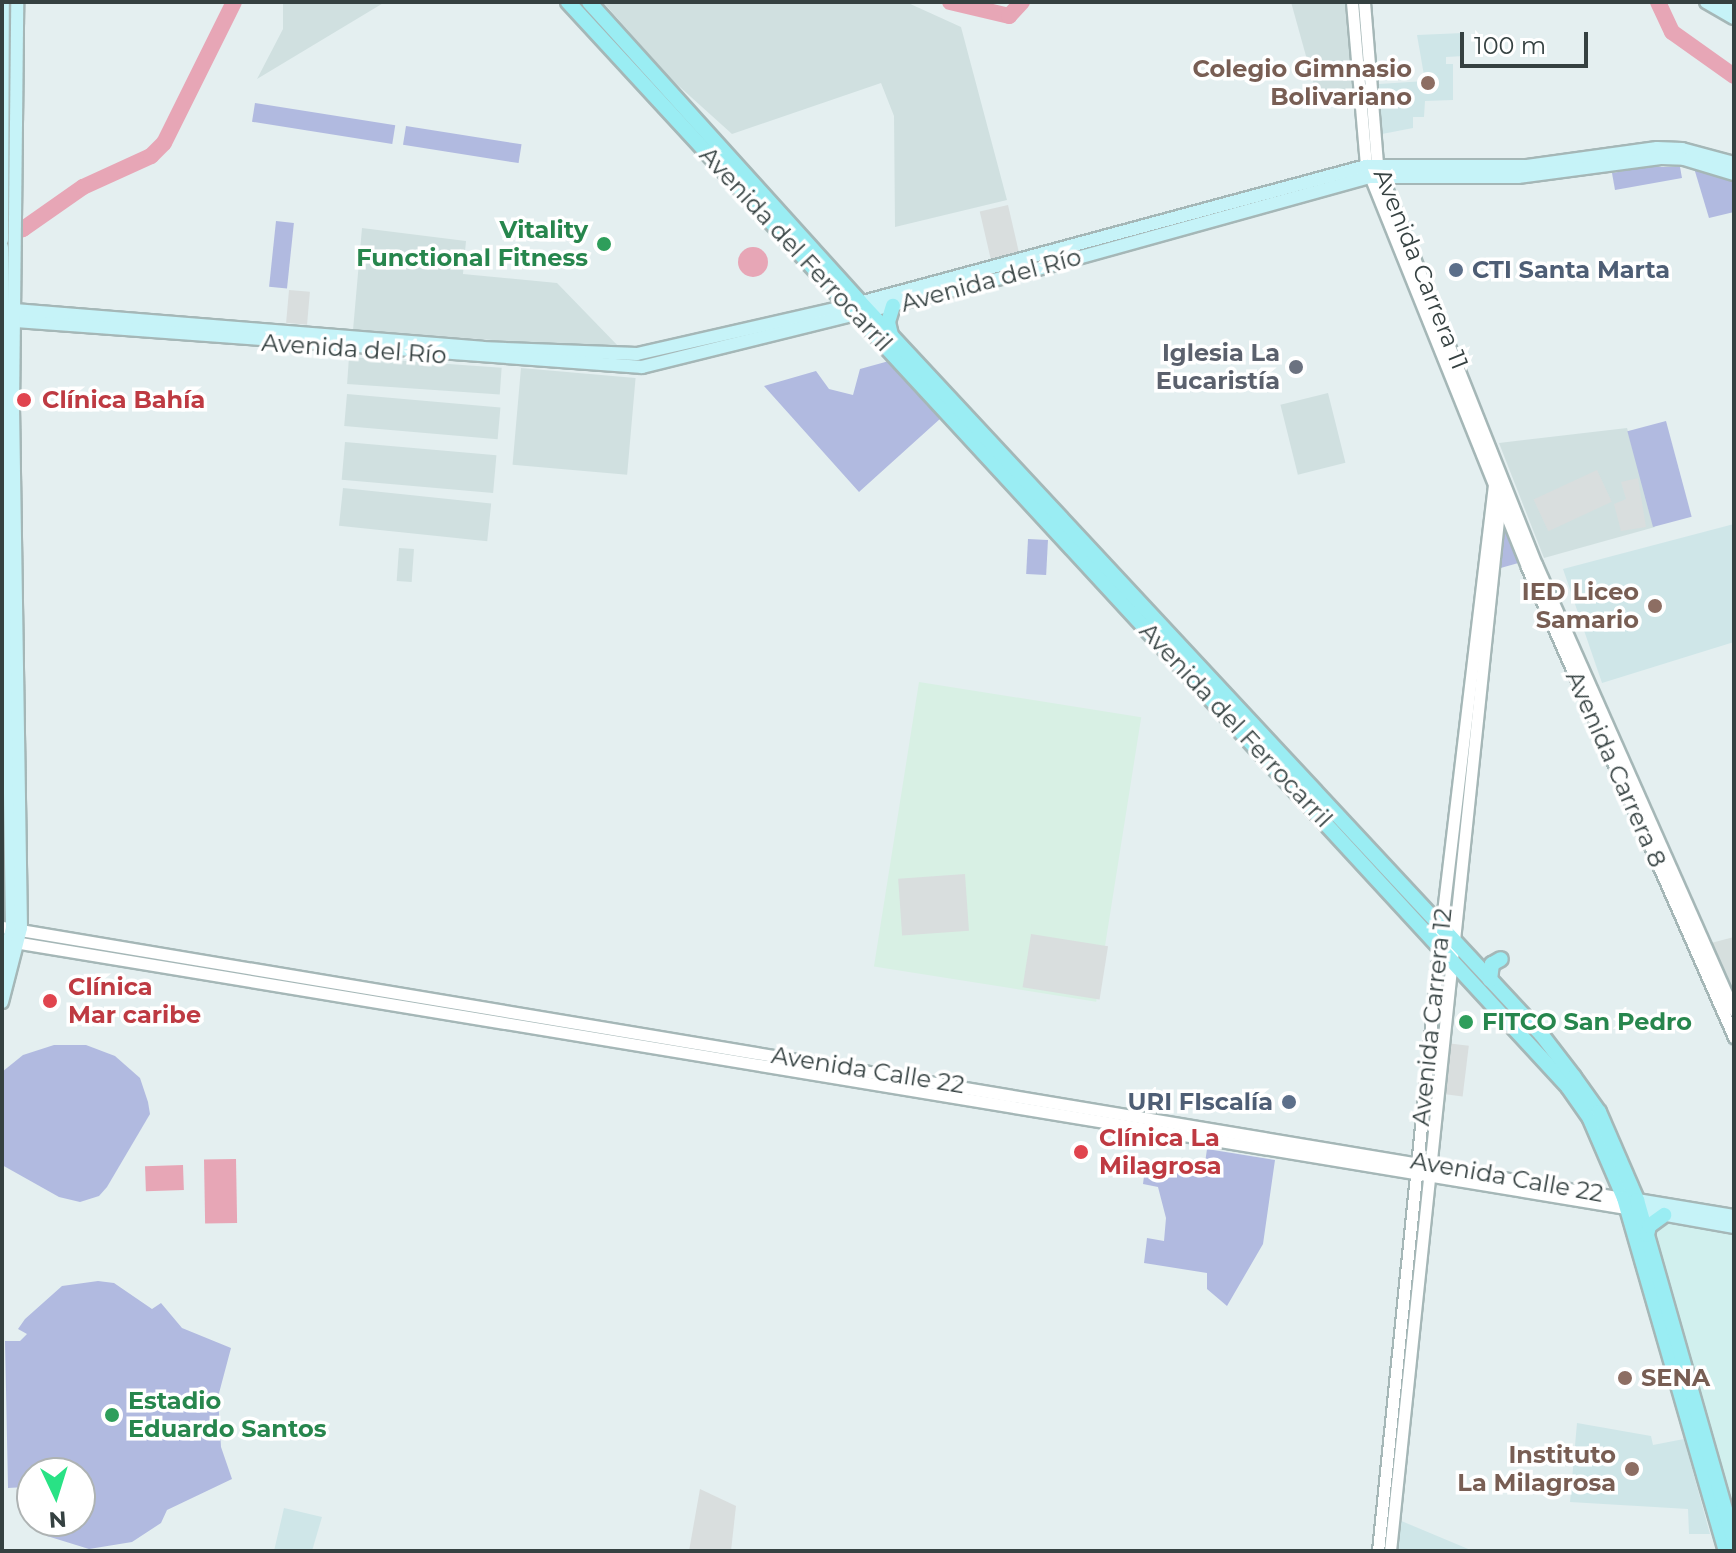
<!DOCTYPE html>
<meta charset="utf-8">
<style>
body{margin:0}
#map{position:relative;width:1736px;height:1553px;overflow:hidden;background:#e4eff0;font-family:Montserrat,sans-serif}
div>[style]{position:absolute}
.residential>*{inset:0;background:#d0e0e0;transform-origin:0 0}
.commercial>*{inset:0;background:#d1f0ee}
.industrial>*{inset:0;background:#d6dfde}
.education>*{inset:0;background:#cfe6e8}
.medical>*{inset:0;background:#d8f0e4;transform-origin:0 0}
.green>*{inset:0;background:#b1bae0;transform-origin:0 0}
.parking>*{inset:0;background:#d9dede;transform-origin:0 0}
.water>*{inset:0;background:#e7a6b6;transform-origin:0 0}
.round{border-radius:50%}
.river>*{height:16px;margin:-8px;padding:0 8px;transform-origin:8px;border-radius:8px;background:#e7a6b6}
.roads{filter:drop-shadow(2px 0 #a5b7b7) drop-shadow(-2px 0 #a5b7b7) drop-shadow(0 2px #a5b7b7) drop-shadow(0 -2px #a5b7b7)}
.tertiary>*{height:11px;margin:-5.5px;padding:0 5.5px;transform-origin:5.5px;border-radius:5.5px;background:#fff}
.secondary>*{height:12px;margin:-6px;padding:0 6px;transform-origin:6px;border-radius:6px;background:#c6f3f8}
.primary>*{height:14px;margin:-7px;padding:0 7px;transform-origin:7px;border-radius:7px;background:#9aedf3}
.dots>*{width:22px;height:22px;translate:-50% -50%;box-sizing:border-box;border:4px solid #fff;border-radius:50%}
span{translate:-50% -50%;white-space:nowrap;text-align:center;line-height:1.15;-webkit-text-stroke:7px #fff;paint-order:stroke}
.education-label{font-size:24px;color:#785e54;font-weight:700}
.right{translate:-100% -50%;text-align:right}
.left{translate:0 -50%;text-align:left}
.leisure-label{font-size:24px;color:#27864d;font-weight:700}
.street-label{font-size:24px;color:#354141}
.service-label{font-size:24px;color:#4e5e75;font-weight:700}
.worship-label{font-size:24px;color:#5b616d;font-weight:700}
.health-label{font-size:24px;color:#be3a42;font-weight:700}
.frame{position:absolute;inset:0;border:4px solid #354141;pointer-events:none}
.north{position:absolute;left:16px;top:1457px;width:80px;height:80px;box-sizing:border-box;background:#fff;border:2px solid #aeb3b3;border-radius:50%;rotate:176deg;font-size:22px;font-weight:700;line-height:32px;text-align:center;color:#354141}
.north::after{content:'';display:block;margin:auto;width:28px;height:36px;background:#29e285;clip-path:polygon(50% 0,100% 100%,50% 72%,0 100%)}
.scale{position:absolute;left:1460px;top:32px;width:128px;height:36px;box-sizing:border-box;border:4px solid #354141;border-top:0;padding-left:10px;font-size:24px;line-height:28px;white-space:nowrap;color:#354141;-webkit-text-stroke:6px #fff;paint-order:stroke}
</style>
<div id="map">
<div class="residential">
<div style="clip-path:polygon(283px 2px,385px 2px,257px 79px,283px 29px)"></div>
<div style="clip-path:polygon(603px 2px,906px 2px,961px 27px,1007px 200px,895px 227px,894px 116px,881px 83px,732px 134px,671px 79px)"></div>
<div style="clip-path:polygon(1291px 2px,1345px 2px,1353px 89px,1316px 92px)"></div>
<div style="clip-path:polygon(362px 228px,466px 241px,463px 274px,557px 283px,621px 349px,353px 330px)"></div>
<div style="left:349px;top:357px;width:153px;height:27px;rotate:4deg"></div>
<div style="left:521px;top:368px;width:115px;height:97px;rotate:5deg"></div>
<div style="left:1328px;top:393px;width:72px;height:49px;rotate:76deg"></div>
<div style="left:347px;top:394px;width:154px;height:32px;rotate:5deg"></div>
<div style="clip-path:polygon(1627px 428px,1655px 527px,1544px 558px,1499px 443px)"></div>
<div style="left:345px;top:442px;width:152px;height:38px;rotate:5deg"></div>
<div style="left:343px;top:488px;width:149px;height:38px;rotate:6deg"></div>
<div style="left:399px;top:548px;width:15px;height:33px;rotate:4deg"></div>
</div>
<div class="commercial">
<div style="clip-path:polygon(1636px 1200px,1734px 1214px,1734px 1543px)"></div>
</div>
<div class="industrial">
<div style="clip-path:polygon(1734px 937px,1734px 998px,1711px 943px)"></div>
</div>
<div class="education">
<div style="clip-path:polygon(1463px 33px,1464px 56px,1446px 57px,1446px 64px,1453px 64px,1453px 100px,1425px 101px,1424px 117px,1413px 117px,1413px 128px,1382px 134px,1379px 84px,1425px 81px,1417px 35px)"></div>
<div style="clip-path:polygon(1734px 524px,1734px 642px,1602px 683px,1563px 569px)"></div>
<div style="clip-path:polygon(1577px 1423px,1651px 1436px,1653px 1445px,1684px 1439px,1710px 1534px,1689px 1534px,1688px 1509px,1570px 1502px)"></div>
<div style="clip-path:polygon(284px 1508px,322px 1517px,312px 1551px,274px 1551px)"></div>
<div style="clip-path:polygon(1399px 1519px,1399px 1520px,1473px 1551px,1396px 1551px)"></div>
</div>
<div class="medical">
<div style="left:919px;top:682px;width:225px;height:288px;rotate:9deg"></div>
</div>
<div class="green">
<div style="left:255px;top:103px;width:142px;height:19px;rotate:9deg"></div>
<div style="left:406px;top:126px;width:117px;height:19px;rotate:9deg"></div>
<div style="clip-path:polygon(1647px 167px,1680px 167px,1682px 178px,1615px 190px,1612px 173px)"></div>
<div style="clip-path:polygon(1694px 168px,1734px 178px,1734px 212px,1709px 218px)"></div>
<div style="left:276px;top:221px;width:18px;height:66px;rotate:6deg"></div>
<div style="clip-path:polygon(889px 361px,941px 418px,859px 492px,764px 386px,816px 371px,829px 389px,853px 395px,860px 369px)"></div>
<div style="left:1666px;top:421px;width:99px;height:40px;rotate:75deg"></div>
<div style="clip-path:polygon(1502px 513px,1522px 562px,1497px 569px)"></div>
<div style="left:1028px;top:539px;width:20px;height:35px;rotate:3deg"></div>
<div style="clip-path:polygon(54px 1045px,86px 1045px,115px 1056px,140px 1078px,148px 1102px,150px 1114px,107px 1187px,99px 1196px,80px 1202px,59px 1197px,2px 1165px,2px 1072px,23px 1055px)"></div>
<div style="clip-path:polygon(1207px 1149px,1275px 1160px,1263px 1244px,1227px 1306px,1207px 1289px,1207px 1273px,1144px 1263px,1147px 1238px,1164px 1241px,1166px 1218px,1158px 1187px,1143px 1184px,1146px 1160px,1205px 1163px)"></div>
<div style="clip-path:polygon(98px 1281px,114px 1283px,152px 1309px,161px 1303px,182px 1328px,231px 1348px,218px 1397px,221px 1447px,232px 1479px,167px 1510px,161px 1523px,132px 1542px,89px 1549px,47px 1536px,18px 1509px,32px 1499px,32px 1521px,80px 1521px,80px 1473px,32px 1473px,32px 1498px,25px 1487px,8px 1488px,5px 1341px,20px 1341px,27px 1334px,18px 1329px,25px 1319px,62px 1286px)"></div>
</div>
<div class="parking">
<div style="left:1008px;top:205px;width:52px;height:29px;rotate:77deg"></div>
<div style="left:289px;top:290px;width:21px;height:33px;rotate:5deg"></div>
<div style="left:1597px;top:470px;width:35px;height:70px;rotate:65deg"></div>
<div style="clip-path:polygon(1638px 478px,1646px 527px,1621px 531px,1614px 504px,1626px 499px,1621px 482px)"></div>
<div style="left:965px;top:874px;width:57px;height:67px;rotate:86deg"></div>
<div style="left:1031px;top:934px;width:78px;height:54px;rotate:9deg"></div>
<div style="left:1446px;top:1043px;width:23px;height:51px;rotate:7deg"></div>
<div style="clip-path:polygon(700px 1489px,736px 1506px,731px 1551px,689px 1551px)"></div>
</div>
<div class="water">
<div class="round" style="left:738px;top:247px;width:30px;height:30px"></div>
<div style="left:236px;top:1159px;width:64px;height:32px;rotate:89deg"></div>
<div style="left:183px;top:1165px;width:25px;height:38px;rotate:88deg"></div>
</div>
<div class="river">
<div style="left:950px;top:2px;width:61px;rotate:13.3deg"></div>
<div style="left:1009px;top:16px;width:19px;rotate:-47deg"></div>
<div style="left:1658px;top:2px;width:33px;rotate:65deg"></div>
<div style="left:1672px;top:32px;width:76px;rotate:35.4deg"></div>
<div style="left:2px;top:235px;width:22px;rotate:-16deg"></div>
<div style="left:23px;top:229px;width:73px;rotate:-35deg"></div>
<div style="left:83px;top:187px;width:75px;rotate:-24.5deg"></div>
<div style="left:151px;top:156px;width:18px;rotate:-45deg"></div>
<div style="left:164px;top:143px;width:157px;rotate:-63.6deg"></div>
</div>
<div class="roads">
<div class="tertiary">
<div style="left:1352px;top:2px;width:165px;rotate:85.1deg"></div>
<div style="left:1366px;top:166px;width:432px;rotate:68.1deg"></div>
<div style="left:1527px;top:567px;width:514px;rotate:66.23deg"></div>
<div style="left:1364px;top:2px;width:164px;rotate:85.4deg"></div>
<div style="left:1377px;top:165px;width:430px;rotate:68.3deg"></div>
<div style="left:1536px;top:564px;width:488px;rotate:66.1deg"></div>
<div style="left:2px;top:927px;width:1644px;rotate:9.49deg"></div>
<div style="left:2px;top:940px;width:1646px;rotate:9.37deg"></div>
<div style="left:1378px;top:1551px;width:625px;rotate:-84.22deg"></div>
<div style="left:1441px;top:929px;width:446px;rotate:-83.2deg"></div>
<div style="left:1390px;top:1551px;width:1056px;rotate:-84.02deg"></div>
</div>
<div class="secondary">
<div style="left:1706px;top:2px;width:32px;rotate:30deg"></div>
<div style="left:1726px;top:2px;width:10px;rotate:37deg"></div>
<div style="left:2px;top:240px;width:238px;rotate:-89.8deg"></div>
<div style="left:2px;top:247px;width:681px;rotate:89.16deg"></div>
<div style="left:12px;top:928px;width:41px;rotate:104deg"></div>
<div style="left:2px;top:309px;width:482px;rotate:4.6deg"></div>
<div style="left:482px;top:348px;width:155px;rotate:2.2deg"></div>
<div style="left:637px;top:354px;width:216px;rotate:-12.8deg"></div>
<div style="left:848px;top:306px;width:537px;rotate:-15.12deg"></div>
<div style="left:1366px;top:166px;width:161px"></div>
<div style="left:1527px;top:166px;width:131px;rotate:-7.9deg"></div>
<div style="left:1657px;top:148px;width:25px;rotate:2deg"></div>
<div style="left:1682px;top:149px;width:54px;rotate:15.1deg"></div>
<div style="left:2px;top:320px;width:642px;rotate:4.2deg"></div>
<div style="left:642px;top:367px;width:404px;rotate:-13.9deg"></div>
<div style="left:1034px;top:270px;width:349px;rotate:-15.5deg"></div>
<div style="left:1370px;top:177px;width:148px"></div>
<div style="left:1518px;top:177px;width:144px;rotate:-7.6deg"></div>
<div style="left:1661px;top:158px;width:23px;rotate:2deg"></div>
<div style="left:1684px;top:159px;width:52px;rotate:16.7deg"></div>
<div style="left:2px;top:1002px;width:76px;rotate:-75.6deg"></div>
<div style="left:21px;top:928px;width:518px;rotate:-90.88deg"></div>
<div style="left:13px;top:410px;width:408px;rotate:-89.4deg"></div>
<div style="left:1631px;top:1199px;width:104px;rotate:9.4deg"></div>
<div style="left:1633px;top:1209px;width:103px;rotate:10.1deg"></div>
</div>
<div class="primary">
<div style="left:568px;top:2px;width:1476px;rotate:47.33deg"></div>
<div style="left:1568px;top:1087px;width:39px;rotate:55deg"></div>
<div style="left:1590px;top:1119px;width:86px;rotate:66.7deg"></div>
<div style="left:1624px;top:1198px;width:367px;rotate:73.9deg"></div>
<div style="left:589px;top:2px;width:404px;rotate:47.9deg"></div>
<div style="left:860px;top:302px;width:1000px;rotate:47.07deg"></div>
<div style="left:1541px;top:1034px;width:54px;rotate:52.5deg"></div>
<div style="left:1574px;top:1077px;width:43px;rotate:54.5deg"></div>
<div style="left:1599px;top:1112px;width:96px;rotate:66.6deg"></div>
<div style="left:1637px;top:1200px;width:355px;rotate:74.1deg"></div>
<div style="left:891px;top:335px;width:13px;rotate:-103deg"></div>
<div style="left:888px;top:322px;width:17px;rotate:-73deg"></div>
<div style="left:1490px;top:980px;width:16px;rotate:-83deg"></div>
<div style="left:1492px;top:964px;width:10px;rotate:-29deg"></div>
<div style="left:1647px;top:1235px;width:9px;rotate:-77deg"></div>
<div style="left:1649px;top:1226px;width:19px;rotate:-36deg"></div>
</div>
</div>
<div class="dots">
<div style="left:1428px;top:83px;background:#8d6e63"></div>
<div style="left:604px;top:244px;background:#2e9e5b"></div>
<div style="left:1456px;top:270px;background:#5c6f8a"></div>
<div style="left:1296px;top:367px;background:#6b7280"></div>
<div style="left:24px;top:400px;background:#e0444e"></div>
<div style="left:1655px;top:606px;background:#8d6e63"></div>
<div style="left:50px;top:1001px;background:#e0444e"></div>
<div style="left:1466px;top:1022px;background:#2e9e5b"></div>
<div style="left:1289px;top:1102px;background:#5c6f8a"></div>
<div style="left:1081px;top:1152px;background:#e0444e"></div>
<div style="left:1625px;top:1378px;background:#8d6e63"></div>
<div style="left:112px;top:1415px;background:#2e9e5b"></div>
<div style="left:1632px;top:1469px;background:#8d6e63"></div>
</div>
<div class="education-label">
<span class="right" style="left:1412px;top:83px">Colegio Gimnasio<br>Bolivariano</span>
<span class="right" style="left:1639px;top:606px">IED Liceo<br>Samario</span>
<span class="left" style="left:1641px;top:1378px">SENA</span>
<span class="right" style="left:1616px;top:1469px">Instituto<br>La Milagrosa</span>
</div>
<div class="leisure-label">
<span class="right" style="left:588px;top:244px">Vitality<br>Functional Fitness</span>
<span class="left" style="left:1482px;top:1022px">FITCO San Pedro</span>
<span class="left" style="left:128px;top:1415px">Estadio<br>Eduardo Santos</span>
</div>
<div class="street-label">
<span style="left:796px;top:249px;rotate:47deg">Avenida del Ferrocarril</span>
<span style="left:1421px;top:269px;rotate:68deg">Avenida Carrera 11</span>
<span style="left:991px;top:280px;rotate:-15deg">Avenida del Río</span>
<span style="left:354px;top:349px;rotate:4deg">Avenida del Río</span>
<span style="left:1236px;top:725px;rotate:47deg">Avenida del Ferrocarril</span>
<span style="left:1616px;top:769px;rotate:66deg">Avenida Carrera 8</span>
<span style="left:1432px;top:1017px;rotate:-84deg">Avenida Carrera 12</span>
<span style="left:868px;top:1070px;rotate:9deg">Avenida Calle 22</span>
<span style="left:1507px;top:1177px;rotate:10deg">Avenida Calle 22</span>
</div>
<div class="service-label">
<span class="left" style="left:1472px;top:270px">CTI Santa Marta</span>
<span class="right" style="left:1273px;top:1102px">URI FIscalía</span>
</div>
<div class="worship-label">
<span class="right" style="left:1280px;top:367px">Iglesia La<br>Eucaristía</span>
</div>
<div class="health-label">
<span class="left" style="left:42px;top:400px">Clínica Bahía</span>
<span class="left" style="left:68px;top:1001px">Clínica<br>Mar caribe</span>
<span class="left" style="left:1099px;top:1152px">Clínica La<br>Milagrosa</span>
</div>
<div class="frame"></div>
<div class="north">N</div>
<div class="scale">100 m</div>
</div>
